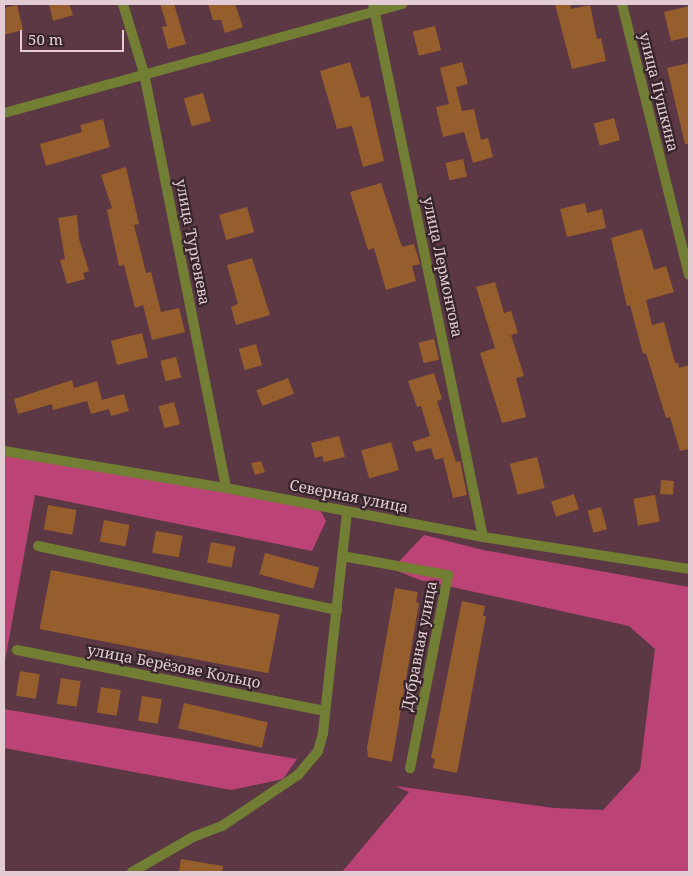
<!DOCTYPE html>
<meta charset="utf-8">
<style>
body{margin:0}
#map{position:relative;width:693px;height:876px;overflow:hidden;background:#5b3844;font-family:"Noto Serif",serif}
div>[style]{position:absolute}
.forest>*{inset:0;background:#bc4375}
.building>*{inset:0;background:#965d2d;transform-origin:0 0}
.minor>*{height:10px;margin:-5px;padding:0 5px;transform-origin:5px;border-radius:5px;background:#717e34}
span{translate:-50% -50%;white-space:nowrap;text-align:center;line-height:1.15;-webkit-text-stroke:4.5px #36252a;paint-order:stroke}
.street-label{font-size:15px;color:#e3ccd3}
.frame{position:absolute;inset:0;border:5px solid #e3ccd3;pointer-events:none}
.scale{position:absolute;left:20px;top:30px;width:104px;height:22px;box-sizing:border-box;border:2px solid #e3ccd3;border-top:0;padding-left:6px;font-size:15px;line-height:18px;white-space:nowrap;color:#e3ccd3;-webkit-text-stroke:4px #36252a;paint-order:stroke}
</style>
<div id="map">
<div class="forest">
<div style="clip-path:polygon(4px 456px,226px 488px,320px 510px,326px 521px,312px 551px,35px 495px,4px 666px)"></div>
<div style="clip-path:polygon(424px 535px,483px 550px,689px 587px,689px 872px,342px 872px,409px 792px,395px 786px,554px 808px,603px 810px,640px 770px,655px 649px,629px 626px,420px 580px,392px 569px)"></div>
<div style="clip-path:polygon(4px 709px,297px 759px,283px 779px,231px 790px,4px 748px)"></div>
</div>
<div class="building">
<div style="clip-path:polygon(49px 4px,69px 4px,73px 15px,53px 21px)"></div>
<div style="clip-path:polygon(160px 4px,174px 4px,186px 44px,168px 49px,162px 27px,167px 26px)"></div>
<div style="clip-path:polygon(208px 4px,235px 4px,243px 27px,225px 33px,221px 20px,213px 20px)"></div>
<div style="clip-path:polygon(555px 4px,570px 4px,571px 9px,590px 5px,597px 39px,601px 38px,606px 61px,572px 69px)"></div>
<div style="clip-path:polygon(17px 5px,23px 30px,4px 35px,4px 8px)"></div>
<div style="clip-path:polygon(689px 6px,689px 37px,671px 41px,664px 12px)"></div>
<div style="left:435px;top:26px;width:25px;height:23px;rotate:76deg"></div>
<div style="clip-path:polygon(350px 62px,361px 98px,369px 96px,384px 161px,363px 167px,352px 126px,337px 129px,320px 71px)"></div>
<div style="clip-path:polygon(462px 62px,468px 84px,456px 87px,462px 111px,474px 109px,481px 140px,488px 138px,493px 157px,473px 163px,464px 132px,443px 137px,436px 107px,449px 104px,440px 68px)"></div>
<div style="clip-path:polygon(689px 63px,689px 144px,685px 144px,667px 68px)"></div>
<div style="left:203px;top:93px;width:29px;height:20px;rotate:74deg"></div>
<div style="left:614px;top:118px;width:23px;height:21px;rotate:75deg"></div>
<div style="clip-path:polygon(103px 119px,110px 147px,46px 166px,40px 144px,82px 132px,80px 125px)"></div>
<div style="left:463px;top:159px;width:18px;height:18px;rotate:77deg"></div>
<div style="clip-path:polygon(126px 167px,139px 224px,134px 225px,146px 273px,151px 272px,161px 312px,179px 308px,185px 332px,152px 340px,143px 305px,135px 308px,124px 265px,119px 266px,107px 210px,112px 208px,101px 175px)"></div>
<div style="clip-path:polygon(381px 183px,402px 247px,414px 244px,420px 264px,412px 266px,416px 281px,386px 290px,374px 248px,368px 250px,350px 192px)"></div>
<div style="clip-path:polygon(585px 203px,587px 213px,602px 209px,606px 228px,567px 237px,560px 209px)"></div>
<div style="left:247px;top:207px;width:26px;height:29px;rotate:74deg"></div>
<div style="clip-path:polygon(77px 215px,79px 239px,89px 271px,83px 273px,85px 279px,67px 284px,60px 260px,65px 259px,58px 218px)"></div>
<div style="clip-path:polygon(642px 229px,654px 270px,666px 266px,674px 292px,646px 300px,652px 325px,664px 322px,675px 363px,678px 363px,679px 368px,689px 365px,689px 449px,680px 451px,670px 417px,666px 418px,646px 353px,643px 354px,630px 305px,627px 306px,611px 238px)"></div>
<div style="clip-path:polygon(252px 258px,270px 315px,236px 325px,231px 307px,238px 304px,227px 265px)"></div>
<div style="clip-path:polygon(495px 282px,504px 313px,511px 311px,518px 333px,511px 335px,524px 376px,516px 378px,526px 417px,502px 423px,480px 353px,495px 348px,476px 287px)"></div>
<div style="left:142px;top:333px;width:25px;height:32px;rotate:76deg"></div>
<div style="left:434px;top:339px;width:21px;height:16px;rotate:76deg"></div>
<div style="left:256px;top:344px;width:22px;height:18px;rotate:74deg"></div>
<div style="left:176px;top:357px;width:21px;height:16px;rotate:76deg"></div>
<div style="clip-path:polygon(434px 373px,442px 399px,437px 401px,456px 462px,460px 461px,467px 495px,453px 498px,443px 458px,435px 460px,431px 448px,416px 452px,412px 442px,430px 436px,421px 406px,417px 407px,408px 381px)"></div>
<div style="left:288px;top:378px;width:17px;height:34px;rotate:69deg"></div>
<div style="clip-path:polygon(72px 380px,74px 388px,97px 381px,102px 400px,124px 394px,129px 411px,111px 416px,109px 409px,91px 414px,87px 401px,53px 410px,52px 404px,18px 414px,14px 399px)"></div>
<div style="left:174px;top:402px;width:23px;height:16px;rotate:75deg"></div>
<div style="clip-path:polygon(339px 436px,345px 457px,324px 462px,322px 456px,315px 458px,311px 443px)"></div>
<div style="left:391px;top:442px;width:29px;height:31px;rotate:74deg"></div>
<div style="left:537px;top:457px;width:32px;height:28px;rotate:76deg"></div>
<div style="clip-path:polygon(261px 461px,265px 472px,255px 475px,251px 463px)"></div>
<div style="left:661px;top:480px;width:13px;height:14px;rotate:4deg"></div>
<div style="left:574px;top:494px;width:16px;height:24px;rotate:72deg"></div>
<div style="left:655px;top:495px;width:27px;height:22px;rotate:80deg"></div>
<div style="left:48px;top:505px;width:29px;height:25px;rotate:10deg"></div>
<div style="left:601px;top:507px;width:23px;height:14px;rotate:75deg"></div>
<div style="left:104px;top:520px;width:26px;height:22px;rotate:11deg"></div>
<div style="left:156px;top:531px;width:27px;height:22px;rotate:10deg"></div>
<div style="left:211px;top:542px;width:25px;height:21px;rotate:11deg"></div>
<div style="left:265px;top:553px;width:56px;height:22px;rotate:15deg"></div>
<div style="left:51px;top:570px;width:233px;height:60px;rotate:11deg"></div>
<div style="clip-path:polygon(395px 588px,418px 592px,416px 602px,419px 603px,392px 762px,368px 757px,367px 748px)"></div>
<div style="clip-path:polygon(462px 601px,485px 606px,483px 616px,486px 616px,457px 773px,433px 768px,435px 759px,431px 758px)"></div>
<div style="left:20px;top:671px;width:20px;height:25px;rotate:9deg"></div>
<div style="left:61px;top:678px;width:20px;height:26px;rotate:9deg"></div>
<div style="left:101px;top:687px;width:20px;height:26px;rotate:9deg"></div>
<div style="left:142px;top:696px;width:20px;height:25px;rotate:9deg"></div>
<div style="left:184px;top:703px;width:86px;height:26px;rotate:13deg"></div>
<div style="clip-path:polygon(181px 859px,223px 866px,222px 872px,179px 872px)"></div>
</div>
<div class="minor">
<div style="left:123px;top:4px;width:72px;rotate:73.1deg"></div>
<div style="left:144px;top:73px;width:423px;rotate:78.8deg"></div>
<div style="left:373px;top:4px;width:544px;rotate:78.34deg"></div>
<div style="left:622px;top:4px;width:279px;rotate:76.1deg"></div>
<div style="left:4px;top:113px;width:413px;rotate:-15.3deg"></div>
<div style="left:4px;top:451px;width:225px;rotate:9.5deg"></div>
<div style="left:226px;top:488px;width:262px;rotate:10.8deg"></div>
<div style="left:483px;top:537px;width:208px;rotate:8.8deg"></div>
<div style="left:38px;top:546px;width:306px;rotate:12.1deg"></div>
<div style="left:342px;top:556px;width:108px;rotate:10.2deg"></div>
<div style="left:448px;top:575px;width:197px;rotate:101.1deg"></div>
<div style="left:17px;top:650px;width:314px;rotate:11.2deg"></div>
<div style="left:132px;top:872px;width:70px;rotate:-29.8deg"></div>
<div style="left:193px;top:837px;width:31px;rotate:-21deg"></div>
<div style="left:222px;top:826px;width:92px;rotate:-33.9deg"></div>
<div style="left:298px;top:775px;width:31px;rotate:-50deg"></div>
<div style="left:318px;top:751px;width:19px;rotate:-74deg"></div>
<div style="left:323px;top:733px;width:223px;rotate:-83.8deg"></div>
</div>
<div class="street-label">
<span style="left:659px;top:92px;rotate:76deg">улица Пушкина</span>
<span style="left:193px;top:242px;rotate:79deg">улица Тургенева</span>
<span style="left:443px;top:267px;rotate:78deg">улица Лермонтова</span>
<span style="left:349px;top:496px;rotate:11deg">Северная улица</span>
<span style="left:419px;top:646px;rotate:-79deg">Дубравная улица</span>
<span style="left:174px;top:666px;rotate:11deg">улица Берёзове Кольцо</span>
</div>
<div class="frame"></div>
<div class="scale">50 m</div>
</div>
